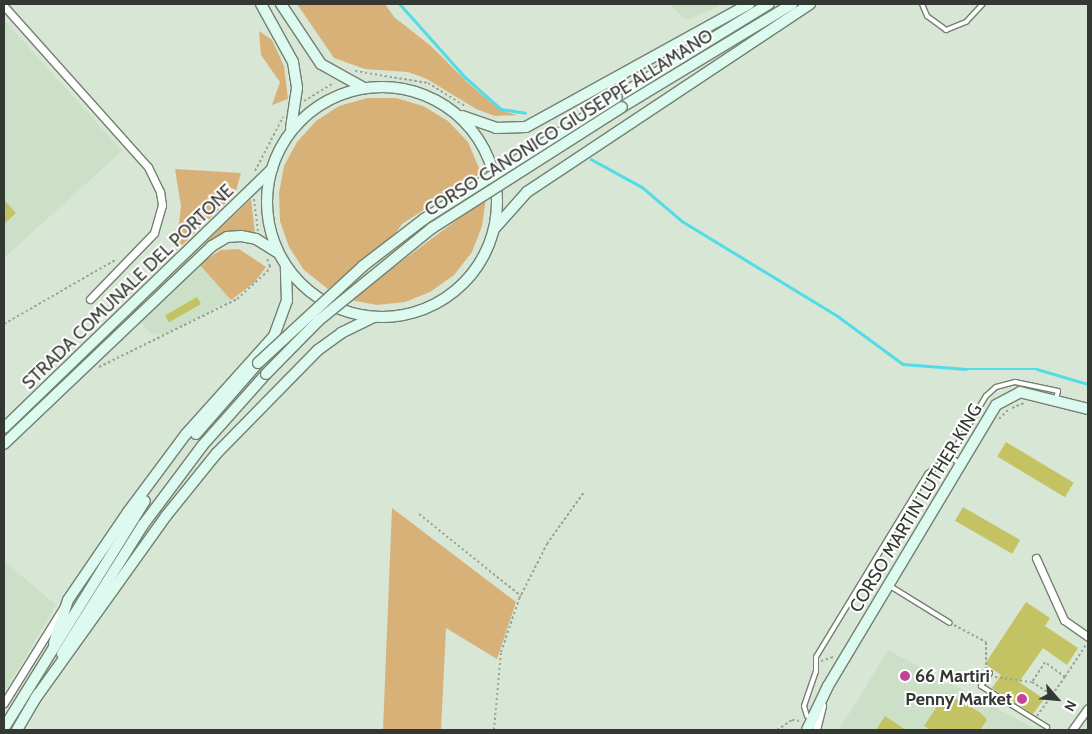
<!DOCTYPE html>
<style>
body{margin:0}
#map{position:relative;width:1092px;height:734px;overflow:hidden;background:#d8e6d5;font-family:Cabin,sans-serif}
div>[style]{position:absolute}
.built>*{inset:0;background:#cce0c8}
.green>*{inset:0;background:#d7b178}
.stream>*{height:2.5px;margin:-1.25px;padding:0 1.25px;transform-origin:1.25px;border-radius:1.25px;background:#51dce6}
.building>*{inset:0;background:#c3c364;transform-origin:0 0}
.path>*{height:2px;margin-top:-1px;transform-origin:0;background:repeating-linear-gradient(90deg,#9aa598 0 2.5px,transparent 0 5px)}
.roads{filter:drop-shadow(1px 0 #738070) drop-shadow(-1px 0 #738070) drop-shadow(0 1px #738070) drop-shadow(0 -1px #738070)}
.lane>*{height:4px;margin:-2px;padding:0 2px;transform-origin:2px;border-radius:2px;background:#fff}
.street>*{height:7px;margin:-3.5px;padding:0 3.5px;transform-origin:3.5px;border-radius:3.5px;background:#fff}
.secondary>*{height:10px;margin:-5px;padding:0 5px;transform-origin:5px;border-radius:5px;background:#dcfaf0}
.secondary>.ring{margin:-5px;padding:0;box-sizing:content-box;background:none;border:10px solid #dcfaf0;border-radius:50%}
.bridges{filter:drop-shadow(1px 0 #738070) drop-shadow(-1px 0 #738070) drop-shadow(0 1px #738070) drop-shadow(0 -1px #738070)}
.secondary-bridge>*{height:10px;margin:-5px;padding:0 5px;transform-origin:5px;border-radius:5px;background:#dcfaf0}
.dots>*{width:14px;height:14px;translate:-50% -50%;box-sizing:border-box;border:2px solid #fff;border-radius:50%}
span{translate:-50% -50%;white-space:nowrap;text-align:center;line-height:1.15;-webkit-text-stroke:4px #fff;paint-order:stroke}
.street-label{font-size:18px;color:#333832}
.poi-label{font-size:18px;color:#333832;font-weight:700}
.left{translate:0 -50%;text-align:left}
.right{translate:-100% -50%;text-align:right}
.frame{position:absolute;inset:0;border:5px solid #333832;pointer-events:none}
.north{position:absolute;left:1032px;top:674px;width:50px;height:50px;-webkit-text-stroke:4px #fff;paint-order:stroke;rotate:117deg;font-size:14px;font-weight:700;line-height:20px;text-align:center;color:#333832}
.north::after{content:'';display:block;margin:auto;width:18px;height:22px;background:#333832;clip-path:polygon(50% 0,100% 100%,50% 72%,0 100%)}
</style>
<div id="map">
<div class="built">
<div style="clip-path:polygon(669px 4px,717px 4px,718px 7px,686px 20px)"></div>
<div style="clip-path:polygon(4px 20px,122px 151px,4px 258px)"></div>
<div style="clip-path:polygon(199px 264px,231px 300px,164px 335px,150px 333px,140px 321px)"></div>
<div style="clip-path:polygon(4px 561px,56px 605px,4px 693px)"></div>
<div style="clip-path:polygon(888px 650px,1037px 730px,839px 730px)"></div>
</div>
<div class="green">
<div style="clip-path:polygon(297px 4px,385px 4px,394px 17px,431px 46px,468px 83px,500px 110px,517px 115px,495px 116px,476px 109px,427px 79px,408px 72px,365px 69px,334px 58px)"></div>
<div style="clip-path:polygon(259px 31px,272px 40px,284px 66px,288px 99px,272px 105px,280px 82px,261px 55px)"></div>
<div style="clip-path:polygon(367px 98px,396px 98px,423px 106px,448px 121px,468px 142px,481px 173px,402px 224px,392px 238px,328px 289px,304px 270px,289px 247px,280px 221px,279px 193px,284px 166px,297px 142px,316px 121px,339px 106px)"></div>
<div style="clip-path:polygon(175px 169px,241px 173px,235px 194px,176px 251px,181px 206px)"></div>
<div style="clip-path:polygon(486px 198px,482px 226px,472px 252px,454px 275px,430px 292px,405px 302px,377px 305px,350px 300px)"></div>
<div style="clip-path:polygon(251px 199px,255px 234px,236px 230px,204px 244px)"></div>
<div style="clip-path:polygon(239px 249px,266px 267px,254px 283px,231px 300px,199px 264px,221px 250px)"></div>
<div style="clip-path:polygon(392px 508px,516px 602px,497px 659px,446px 628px,441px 730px,383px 730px)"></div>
</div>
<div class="stream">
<div style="left:400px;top:4px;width:98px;rotate:48.3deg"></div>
<div style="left:465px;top:77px;width:48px;rotate:41.6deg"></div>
<div style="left:501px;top:109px;width:24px;rotate:9deg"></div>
<div style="left:591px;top:159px;width:58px;rotate:28.8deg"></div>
<div style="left:642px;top:187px;width:52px;rotate:40.4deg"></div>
<div style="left:682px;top:221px;width:184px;rotate:31.4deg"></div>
<div style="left:839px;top:317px;width:79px;rotate:36.3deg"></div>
<div style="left:903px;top:364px;width:63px;rotate:4.5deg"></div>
<div style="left:966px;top:369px;width:71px"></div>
<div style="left:1037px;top:369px;width:53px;rotate:16.4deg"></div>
</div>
<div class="building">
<div style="clip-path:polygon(4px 200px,16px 213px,4px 224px)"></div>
<div style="left:197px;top:297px;width:8px;height:37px;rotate:60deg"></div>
<div style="left:1006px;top:442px;width:79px;height:17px;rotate:31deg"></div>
<div style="left:963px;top:507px;width:66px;height:16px;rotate:30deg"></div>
<div style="clip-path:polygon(1026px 602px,1050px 618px,1045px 626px,1078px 648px,1067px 665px,1043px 648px,1019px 682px,1044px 699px,1033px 714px,992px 688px,1001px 675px,985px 664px)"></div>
<div style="clip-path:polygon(946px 693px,981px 713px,987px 720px,980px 730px,931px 730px,924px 726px)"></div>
<div style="clip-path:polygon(885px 716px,906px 730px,876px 730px)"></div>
</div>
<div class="path">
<div style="left:355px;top:71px;width:74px;rotate:9.3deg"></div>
<div style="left:428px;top:83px;width:44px;rotate:31.9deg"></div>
<div style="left:304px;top:101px;width:35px;rotate:-31deg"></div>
<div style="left:255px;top:171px;width:61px;rotate:-62.6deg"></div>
<div style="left:254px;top:199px;width:32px;rotate:83deg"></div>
<div style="left:4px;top:324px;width:130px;rotate:-29.9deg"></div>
<div style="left:99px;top:367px;width:154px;rotate:-26.2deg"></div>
<div style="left:237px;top:299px;width:40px;rotate:-42deg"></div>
<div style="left:267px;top:272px;width:7px;rotate:-63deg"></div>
<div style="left:270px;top:266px;width:9px;rotate:-111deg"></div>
<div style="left:1012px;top:408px;width:13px;rotate:-23deg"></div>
<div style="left:999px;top:419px;width:13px;rotate:-45deg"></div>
<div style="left:419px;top:514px;width:131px;rotate:38.8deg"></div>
<div style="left:954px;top:625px;width:36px;rotate:28deg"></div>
<div style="left:986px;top:642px;width:28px;rotate:90deg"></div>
<div style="left:821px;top:661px;width:13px;rotate:-18deg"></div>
<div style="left:995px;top:677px;width:37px;rotate:8deg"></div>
<div style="left:1032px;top:682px;width:24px;rotate:33deg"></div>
<div style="left:1052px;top:695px;width:22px;rotate:-54deg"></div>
<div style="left:1065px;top:677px;width:25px;rotate:-143deg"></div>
<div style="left:1045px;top:662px;width:24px;rotate:123deg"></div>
<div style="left:1065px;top:677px;width:40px;rotate:-57.1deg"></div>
<div style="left:1037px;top:716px;width:26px;rotate:-54deg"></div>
<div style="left:494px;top:730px;width:78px;rotate:-84.9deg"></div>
<div style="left:501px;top:652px;width:56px;rotate:-71.2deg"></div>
<div style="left:519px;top:599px;width:62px;rotate:-63deg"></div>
<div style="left:547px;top:544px;width:64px;rotate:-54.6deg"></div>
<div style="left:777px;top:730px;width:18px;rotate:-34deg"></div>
<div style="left:792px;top:720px;width:8px;rotate:7deg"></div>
</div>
<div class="roads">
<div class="lane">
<div style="left:922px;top:4px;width:13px;rotate:67deg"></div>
<div style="left:927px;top:16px;width:24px;rotate:36deg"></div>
<div style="left:946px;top:30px;width:22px;rotate:-22deg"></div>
<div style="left:966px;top:22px;width:25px;rotate:-47deg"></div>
<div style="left:950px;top:457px;width:13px;rotate:32deg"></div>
<div style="left:890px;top:586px;width:70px;rotate:31.7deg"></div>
<div style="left:990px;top:673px;width:16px;rotate:125deg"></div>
<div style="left:981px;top:686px;width:78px;rotate:31.8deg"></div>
<div style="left:807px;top:716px;width:10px;rotate:-107deg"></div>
<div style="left:804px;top:706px;width:36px;rotate:-71deg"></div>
<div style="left:816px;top:672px;width:15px;rotate:-90deg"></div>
<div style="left:816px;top:657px;width:215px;rotate:-58.7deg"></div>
<div style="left:928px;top:473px;width:27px;rotate:-36deg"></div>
<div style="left:950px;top:457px;width:71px;rotate:-59.5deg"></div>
<div style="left:986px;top:396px;width:13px;rotate:-42deg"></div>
<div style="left:996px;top:387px;width:20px;rotate:-15deg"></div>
<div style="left:1015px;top:382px;width:44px;rotate:11.8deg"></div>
<div style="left:1058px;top:391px;width:8px;rotate:104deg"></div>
</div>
<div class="street">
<div style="left:4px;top:6px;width:216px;rotate:48.2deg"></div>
<div style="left:148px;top:167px;width:28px;rotate:64deg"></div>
<div style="left:160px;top:192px;width:13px;rotate:81deg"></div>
<div style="left:162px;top:205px;width:29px;rotate:106deg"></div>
<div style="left:154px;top:233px;width:92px;rotate:134.1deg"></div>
<div style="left:1036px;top:558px;width:68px;rotate:65.7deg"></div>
<div style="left:1064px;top:620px;width:29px;rotate:35deg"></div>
<div style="left:4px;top:703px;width:112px;rotate:-58.2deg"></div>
<div style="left:816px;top:730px;width:25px;rotate:-76deg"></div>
<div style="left:1072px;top:730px;width:27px;rotate:-54deg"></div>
</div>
<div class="secondary">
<div style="left:261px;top:4px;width:66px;rotate:61.1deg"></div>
<div style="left:293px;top:62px;width:26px;rotate:81deg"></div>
<div style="left:297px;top:88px;width:40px;rotate:98.5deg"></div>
<div style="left:281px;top:4px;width:72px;rotate:56.3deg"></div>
<div style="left:321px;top:64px;width:49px;rotate:29.2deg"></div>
<div class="ring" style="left:267px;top:87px;width:220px;height:220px"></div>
<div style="left:617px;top:97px;width:178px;rotate:-31.5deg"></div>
<div style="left:622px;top:107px;width:199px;rotate:-31.2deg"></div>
<div style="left:462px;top:116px;width:36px;rotate:19deg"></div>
<div style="left:496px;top:128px;width:30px;rotate:-2deg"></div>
<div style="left:526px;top:127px;width:255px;rotate:-28.9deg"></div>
<div style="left:495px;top:228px;width:48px;rotate:-48.4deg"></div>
<div style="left:527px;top:192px;width:340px;rotate:-33.6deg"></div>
<div style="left:4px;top:428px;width:373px;rotate:-44deg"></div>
<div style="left:196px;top:434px;width:94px;rotate:-48.9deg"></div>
<div style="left:4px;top:444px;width:287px;rotate:-43.6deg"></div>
<div style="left:212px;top:246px;width:17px;rotate:-31deg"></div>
<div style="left:227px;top:237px;width:14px;rotate:-4deg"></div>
<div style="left:241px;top:236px;width:15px;rotate:11deg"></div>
<div style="left:256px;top:239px;width:26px;rotate:32deg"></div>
<div style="left:54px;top:643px;width:45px;rotate:-72deg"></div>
<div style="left:68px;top:600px;width:107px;rotate:-55.7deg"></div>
<div style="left:128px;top:512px;width:97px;rotate:-53.4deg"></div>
<div style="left:186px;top:434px;width:132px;rotate:-48.1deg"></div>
<div style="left:274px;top:336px;width:37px;rotate:-70deg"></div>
<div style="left:287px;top:301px;width:33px;rotate:-92deg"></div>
<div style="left:62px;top:654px;width:152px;rotate:-57.9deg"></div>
<div style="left:143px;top:525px;width:99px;rotate:-53.2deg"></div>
<div style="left:202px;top:446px;width:96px;rotate:-48.4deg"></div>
<div style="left:35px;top:699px;width:225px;rotate:-54.4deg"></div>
<div style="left:166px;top:516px;width:80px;rotate:-51.1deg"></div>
<div style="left:216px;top:454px;width:146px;rotate:-45.6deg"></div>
<div style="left:318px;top:350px;width:29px;rotate:-36deg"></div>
<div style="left:341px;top:333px;width:37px;rotate:-26deg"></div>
<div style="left:4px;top:728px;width:267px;rotate:-58.2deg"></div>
<div style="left:17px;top:730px;width:42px;rotate:-59.7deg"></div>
<div style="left:807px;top:730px;width:49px;rotate:-64.5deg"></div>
<div style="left:828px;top:686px;width:327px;rotate:-59.1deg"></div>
<div style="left:996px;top:405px;width:27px;rotate:-28deg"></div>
<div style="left:1020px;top:392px;width:70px;rotate:14deg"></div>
</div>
</div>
<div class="bridges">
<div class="secondary-bridge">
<div style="left:258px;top:363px;width:143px;rotate:-42.7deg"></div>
<div style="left:363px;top:266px;width:77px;rotate:-37.6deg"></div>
<div style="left:424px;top:219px;width:228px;rotate:-32.3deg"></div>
<div style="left:266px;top:374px;width:74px;rotate:-45.5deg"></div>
<div style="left:318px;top:321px;width:147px;rotate:-39.2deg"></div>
<div style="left:432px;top:228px;width:225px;rotate:-32.5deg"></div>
</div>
</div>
<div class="dots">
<div style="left:905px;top:676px;background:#c14594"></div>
<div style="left:1022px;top:699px;background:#c14594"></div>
</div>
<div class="street-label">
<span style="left:569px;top:123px;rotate:-32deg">CORSO CANONICO GIUSEPPE ALLAMANO</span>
<span style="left:128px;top:287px;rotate:-44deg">STRADA COMUNALE DEL PORTONE</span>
<span style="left:916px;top:508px;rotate:-59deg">CORSO MARTIN LUTHER KING</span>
</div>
<div class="poi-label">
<span class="left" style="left:915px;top:676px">66 Martiri</span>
<span class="right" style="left:1012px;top:699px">Penny Market</span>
</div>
<div class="frame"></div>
<div class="north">N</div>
</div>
